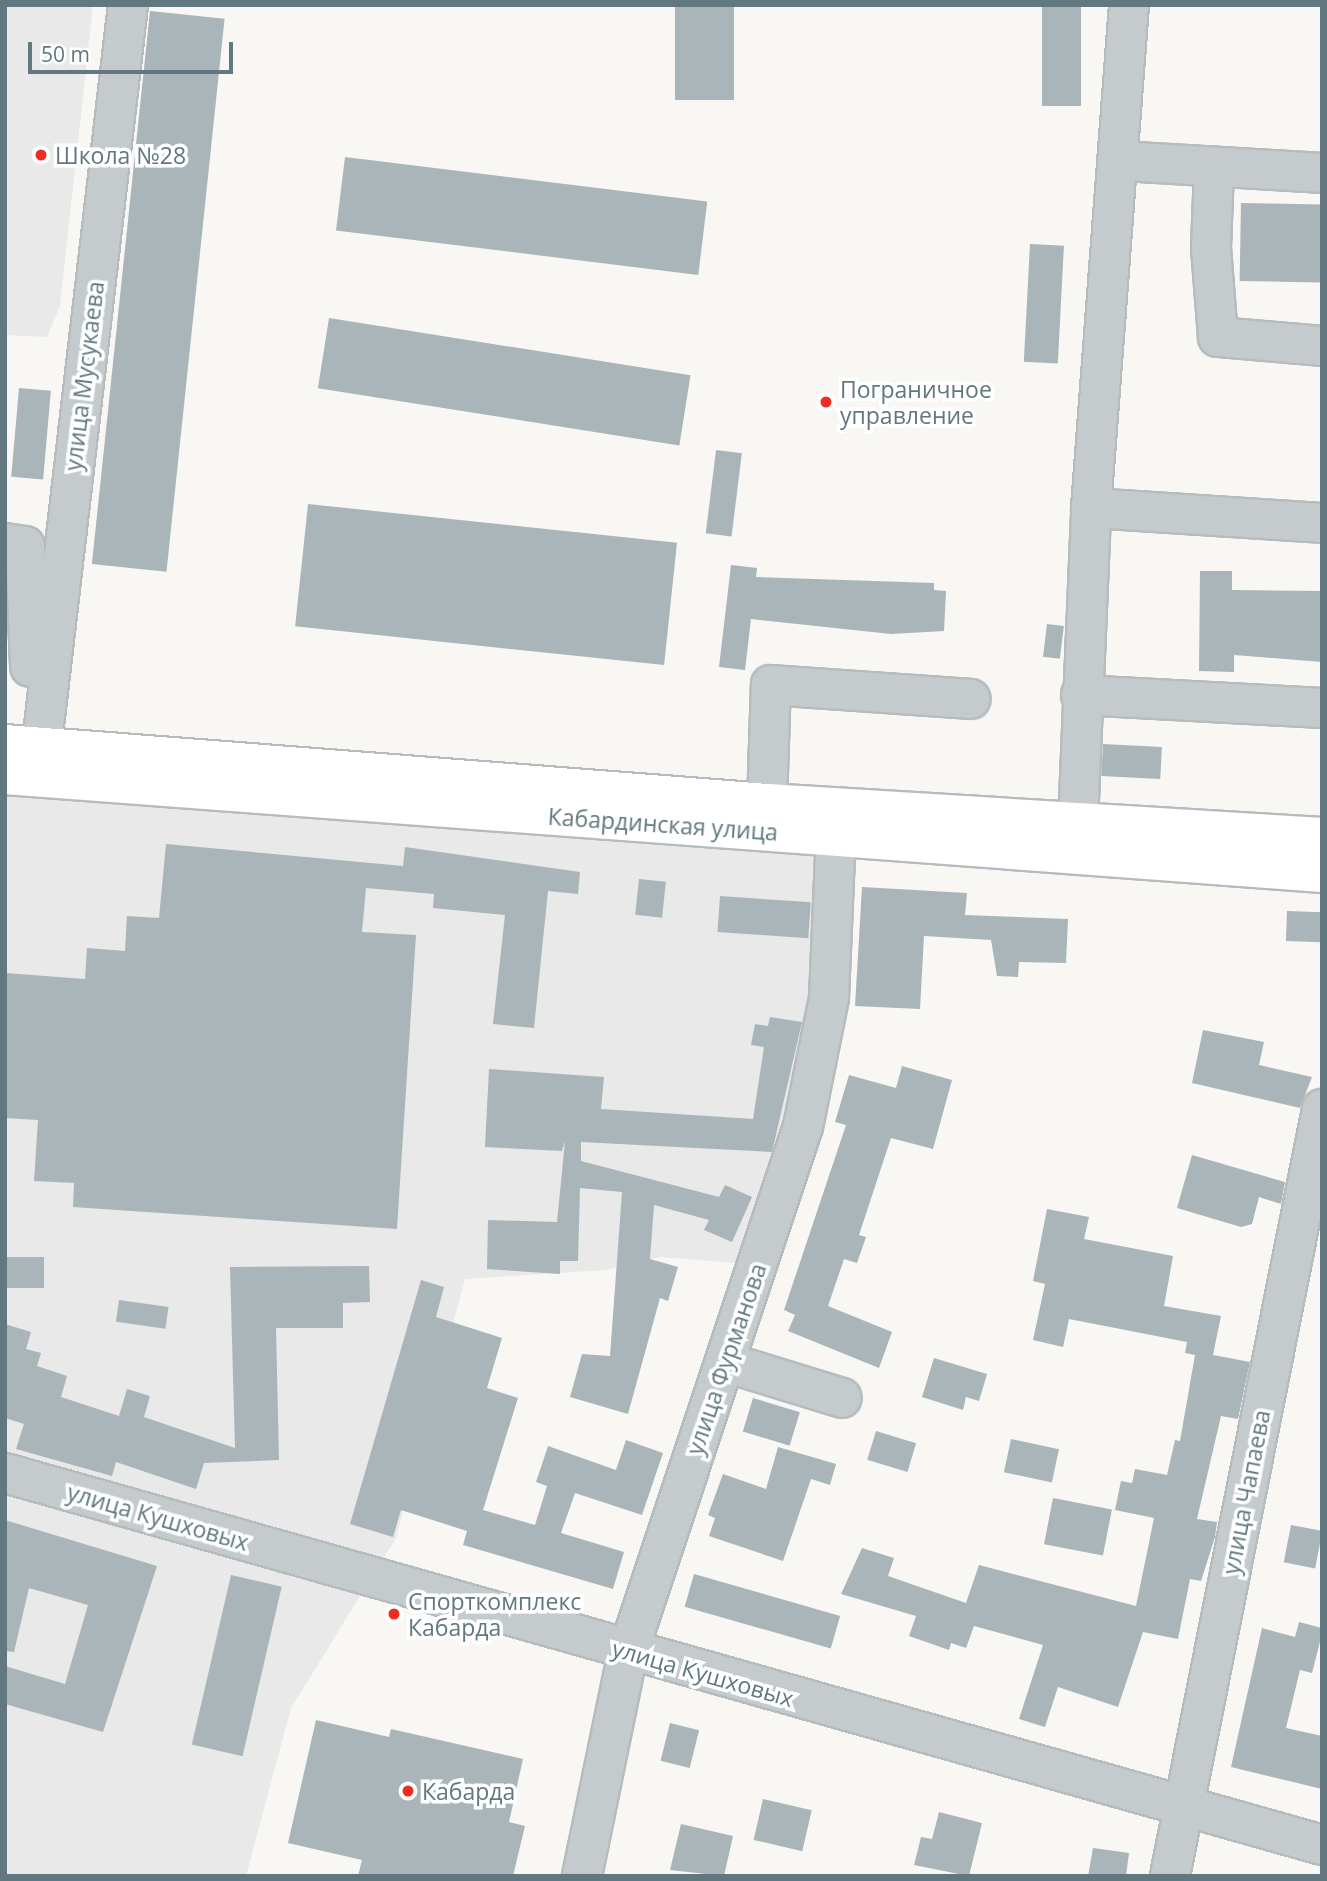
<!DOCTYPE html>
<meta charset="utf-8">
<style>
body{margin:0}
#map{position:relative;width:1327px;height:1881px;overflow:hidden;background:#f8f7f4;font-family:"Open Sans",sans-serif}
div>[style]{position:absolute}
.built>*{inset:0;background:#e8e9e8}
.building>*{inset:0;background:#a9b5b8;transform-origin:0 0}
.roads{filter:drop-shadow(2px 0 #b6bcbe) drop-shadow(-2px 0 #b6bcbe) drop-shadow(0 2px #b6bcbe) drop-shadow(0 -2px #b6bcbe)}
.minor>*{height:38px;margin:-19px;padding:0 19px;transform-origin:19px;border-radius:19px;background:#c5cacc}
.major>*{height:38px;margin:-19px;padding:0 19px;transform-origin:19px;border-radius:19px;background:#fff}
.dots>*{width:19px;height:19px;translate:-50% -50%;box-sizing:border-box;border:4px solid #fff;border-radius:50%}
span{translate:-50% -50%;white-space:nowrap;text-align:center;line-height:1.15;-webkit-text-stroke:7px #fff;paint-order:stroke}
.poi-label{font-size:23px;color:#617881}
.left{translate:0 -50%;text-align:left}
.street-label{font-size:23px;color:#617881}
.frame{position:absolute;inset:0;border:7px solid #617881;pointer-events:none}
.scale{position:absolute;left:28px;top:42px;width:205px;height:32px;box-sizing:border-box;border:4px solid #617881;border-top:0;padding-left:9px;font-size:21px;line-height:24px;white-space:nowrap;color:#617881;-webkit-text-stroke:5px #fff;paint-order:stroke}
</style>
<div id="map">
<div class="built">
<div style="clip-path:polygon(5px 5px,93px 5px,60px 306px,47px 337px,5px 335px)"></div>
<div style="clip-path:polygon(5px 775px,837px 837px,838px 908px,758px 1265px,660px 1257px,605px 1270px,465px 1279px,396px 1538px,291px 1708px,246px 1876px,5px 1876px)"></div>
</div>
<div class="building">
<div style="left:675px;top:5px;width:59px;height:95px"></div>
<div style="left:1042px;top:5px;width:39px;height:101px"></div>
<div style="left:150px;top:11px;width:75px;height:556px;rotate:6deg"></div>
<div style="left:345px;top:157px;width:365px;height:74px;rotate:7deg"></div>
<div style="left:1241px;top:203px;width:81px;height:78px;rotate:1deg"></div>
<div style="left:1030px;top:244px;width:34px;height:118px;rotate:3deg"></div>
<div style="left:329px;top:318px;width:366px;height:71px;rotate:9deg"></div>
<div style="left:19px;top:388px;width:32px;height:89px;rotate:5deg"></div>
<div style="left:716px;top:450px;width:26px;height:84px;rotate:7deg"></div>
<div style="left:308px;top:504px;width:371px;height:123px;rotate:6deg"></div>
<div style="clip-path:polygon(731px 565px,757px 568px,756px 577px,934px 583px,934px 590px,946px 591px,944px 631px,891px 634px,751px 619px,745px 670px,719px 667px)"></div>
<div style="clip-path:polygon(1200px 571px,1232px 571px,1232px 590px,1322px 591px,1322px 662px,1234px 655px,1234px 672px,1199px 671px)"></div>
<div style="left:1047px;top:624px;width:17px;height:33px;rotate:7deg"></div>
<div style="left:1103px;top:744px;width:59px;height:32px;rotate:3deg"></div>
<div style="clip-path:polygon(166px 844px,403px 866px,405px 847px,580px 872px,578px 894px,548px 891px,534px 1028px,493px 1024px,505px 915px,433px 908px,434px 894px,366px 888px,362px 932px,416px 935px,397px 1229px,73px 1207px,74px 1183px,34px 1181px,38px 1120px,5px 1118px,5px 973px,85px 979px,87px 948px,125px 951px,127px 916px,159px 918px)"></div>
<div style="left:639px;top:879px;width:27px;height:36px;rotate:6deg"></div>
<div style="clip-path:polygon(862px 887px,967px 893px,965px 915px,1068px 919px,1066px 963px,1019px 962px,1018px 977px,997px 976px,991px 940px,924px 936px,920px 1009px,855px 1006px)"></div>
<div style="left:720px;top:896px;width:91px;height:36px;rotate:4deg"></div>
<div style="left:1287px;top:911px;width:35px;height:30px;rotate:2deg"></div>
<div style="clip-path:polygon(770px 1017px,802px 1022px,772px 1152px,581px 1142px,581px 1161px,719px 1197px,725px 1185px,752px 1197px,732px 1242px,704px 1230px,709px 1220px,654px 1205px,650px 1259px,678px 1267px,668px 1301px,660px 1298px,628px 1414px,570px 1397px,582px 1354px,610px 1356px,622px 1192px,580px 1188px,578px 1261px,560px 1261px,560px 1274px,487px 1269px,488px 1220px,557px 1222px,565px 1141px,562px 1151px,485px 1147px,489px 1069px,604px 1077px,601px 1109px,753px 1119px,764px 1047px,751px 1045px,755px 1024px,768px 1026px)"></div>
<div style="clip-path:polygon(1203px 1030px,1264px 1042px,1259px 1065px,1312px 1077px,1300px 1108px,1192px 1083px)"></div>
<div style="clip-path:polygon(902px 1066px,952px 1080px,933px 1149px,891px 1138px,859px 1235px,866px 1237px,857px 1263px,844px 1259px,828px 1306px,892px 1332px,879px 1368px,788px 1331px,795px 1315px,784px 1310px,846px 1125px,835px 1122px,849px 1075px,896px 1088px)"></div>
<div style="clip-path:polygon(1192px 1155px,1285px 1182px,1281px 1204px,1259px 1197px,1252px 1224px,1241px 1227px,1177px 1208px)"></div>
<div style="clip-path:polygon(1047px 1209px,1089px 1217px,1084px 1239px,1173px 1256px,1164px 1306px,1221px 1316px,1213px 1355px,1250px 1362px,1238px 1419px,1221px 1416px,1197px 1519px,1217px 1522px,1215px 1537px,1201px 1581px,1190px 1579px,1178px 1639px,1143px 1632px,1118px 1707px,1058px 1687px,1045px 1727px,1019px 1719px,1043px 1645px,974px 1626px,966px 1648px,951px 1643px,949px 1650px,909px 1636px,916px 1616px,841px 1594px,862px 1548px,894px 1558px,888px 1576px,966px 1603px,979px 1565px,1136px 1606px,1154px 1518px,1115px 1510px,1121px 1481px,1132px 1483px,1135px 1469px,1167px 1475px,1175px 1440px,1180px 1441px,1195px 1355px,1185px 1353px,1187px 1342px,1069px 1319px,1063px 1347px,1033px 1340px,1045px 1284px,1033px 1281px)"></div>
<div style="left:5px;top:1257px;width:39px;height:31px"></div>
<div style="clip-path:polygon(369px 1266px,370px 1302px,343px 1303px,343px 1328px,276px 1328px,279px 1460px,204px 1463px,196px 1489px,116px 1462px,112px 1476px,16px 1449px,24px 1424px,5px 1418px,5px 1324px,31px 1332px,26px 1349px,41px 1353px,37px 1366px,67px 1376px,61px 1397px,119px 1416px,127px 1389px,150px 1396px,144px 1417px,235px 1448px,230px 1267px)"></div>
<div style="clip-path:polygon(421px 1280px,444px 1287px,436px 1317px,502px 1338px,487px 1388px,518px 1398px,483px 1510px,535px 1525px,547px 1486px,536px 1482px,548px 1446px,616px 1470px,626px 1440px,663px 1453px,642px 1515px,575px 1493px,561px 1533px,624px 1552px,613px 1589px,463px 1545px,467px 1531px,401px 1510px,393px 1537px,350px 1524px)"></div>
<div style="left:119px;top:1300px;width:50px;height:22px;rotate:8deg"></div>
<div style="clip-path:polygon(934px 1358px,987px 1374px,979px 1401px,966px 1397px,963px 1410px,922px 1397px)"></div>
<div style="left:753px;top:1398px;width:49px;height:35px;rotate:17deg"></div>
<div style="left:876px;top:1431px;width:42px;height:30px;rotate:17deg"></div>
<div style="left:1011px;top:1439px;width:49px;height:34px;rotate:12deg"></div>
<div style="clip-path:polygon(778px 1447px,836px 1464px,830px 1485px,811px 1479px,783px 1561px,709px 1536px,715px 1518px,708px 1515px,723px 1474px,766px 1489px)"></div>
<div style="left:1053px;top:1498px;width:60px;height:47px;rotate:11deg"></div>
<div style="clip-path:polygon(5px 1520px,157px 1566px,103px 1732px,5px 1704px,5px 1666px,65px 1684px,88px 1605px,29px 1588px,14px 1652px,5px 1651px)"></div>
<div style="left:1291px;top:1525px;width:32px;height:38px;rotate:11deg"></div>
<div style="left:694px;top:1574px;width:152px;height:34px;rotate:16deg"></div>
<div style="left:231px;top:1575px;width:52px;height:174px;rotate:13deg"></div>
<div style="clip-path:polygon(1299px 1622px,1322px 1628px,1322px 1634px,1312px 1673px,1300px 1670px,1286px 1728px,1322px 1736px,1322px 1789px,1231px 1767px,1262px 1628px,1295px 1637px)"></div>
<div style="clip-path:polygon(316px 1720px,389px 1737px,391px 1729px,523px 1759px,509px 1822px,525px 1826px,513px 1876px,358px 1876px,362px 1860px,288px 1843px)"></div>
<div style="left:670px;top:1723px;width:30px;height:39px;rotate:14deg"></div>
<div style="left:763px;top:1799px;width:50px;height:42px;rotate:13deg"></div>
<div style="clip-path:polygon(939px 1812px,982px 1823px,969px 1876px,914px 1865px,921px 1837px,932px 1839px)"></div>
<div style="clip-path:polygon(681px 1824px,733px 1836px,724px 1876px,670px 1870px)"></div>
<div style="clip-path:polygon(1093px 1848px,1129px 1853px,1126px 1876px,1088px 1876px)"></div>
</div>
<div class="roads">
<div class="minor">
<div style="left:1121px;top:161px;width:201px;rotate:3.4deg"></div>
<div style="left:1214px;top:169px;width:79px;rotate:92.2deg"></div>
<div style="left:1211px;top:248px;width:89px;rotate:85.5deg"></div>
<div style="left:1218px;top:337px;width:104px;rotate:4.9deg"></div>
<div style="left:1091px;top:508px;width:231px;rotate:3.7deg"></div>
<div style="left:5px;top:543px;width:20px;rotate:9deg"></div>
<div style="left:25px;top:546px;width:121px;rotate:87.6deg"></div>
<div style="left:1081px;top:695px;width:241px;rotate:3.1deg"></div>
<div style="left:38px;top:777px;width:777px;rotate:-83.35deg"></div>
<div style="left:767px;top:803px;width:118px;rotate:-88.1deg"></div>
<div style="left:771px;top:685px;width:200px;rotate:4deg"></div>
<div style="left:1078px;top:824px;width:316px;rotate:-87.6deg"></div>
<div style="left:1091px;top:508px;width:504px;rotate:-85.68deg"></div>
<div style="left:725px;top:1362px;width:122px;rotate:17.1deg"></div>
<div style="left:5px;top:1473px;width:1369px;rotate:15.77deg"></div>
<div style="left:582px;top:1876px;width:229px;rotate:-78.4deg"></div>
<div style="left:628px;top:1652px;width:553px;rotate:-71.57deg"></div>
<div style="left:803px;top:1127px;width:132px;rotate:-78.6deg"></div>
<div style="left:829px;top:998px;width:190px;rotate:-87.6deg"></div>
<div style="left:1170px;top:1876px;width:782px;rotate:-78.79deg"></div>
</div>
<div class="major">
<div style="left:5px;top:744px;width:764px;rotate:4.43deg"></div>
<div style="left:767px;top:803px;width:556px;rotate:3.51deg"></div>
<div style="left:5px;top:775px;width:1321px;rotate:4.26deg"></div>
</div>
</div>
<div class="dots">
<div style="left:41px;top:155px;background:#ed2d1f"></div>
<div style="left:826px;top:402px;background:#ed2d1f"></div>
<div style="left:394px;top:1614px;background:#ed2d1f"></div>
<div style="left:408px;top:1791px;background:#ed2d1f"></div>
</div>
<div class="poi-label">
<span class="left" style="left:55px;top:155px">Школа №28</span>
<span class="left" style="left:840px;top:402px">Пограничное<br>управление</span>
<span class="left" style="left:408px;top:1614px">Спорткомплекс<br>Кабарда</span>
<span class="left" style="left:422px;top:1791px">Кабарда</span>
</div>
<div class="street-label">
<span style="left:84px;top:376px;rotate:-83deg">улица Мусукаева</span>
<span style="left:663px;top:824px;rotate:4deg">Кабардинская улица</span>
<span style="left:726px;top:1359px;rotate:-71deg">улица Фурманова</span>
<span style="left:1246px;top:1492px;rotate:-79deg">улица Чапаева</span>
<span style="left:158px;top:1517px;rotate:16deg">улица Кушховых</span>
<span style="left:703px;top:1673px;rotate:16deg">улица Кушховых</span>
</div>
<div class="frame"></div>
<div class="scale">50 m</div>
</div>
